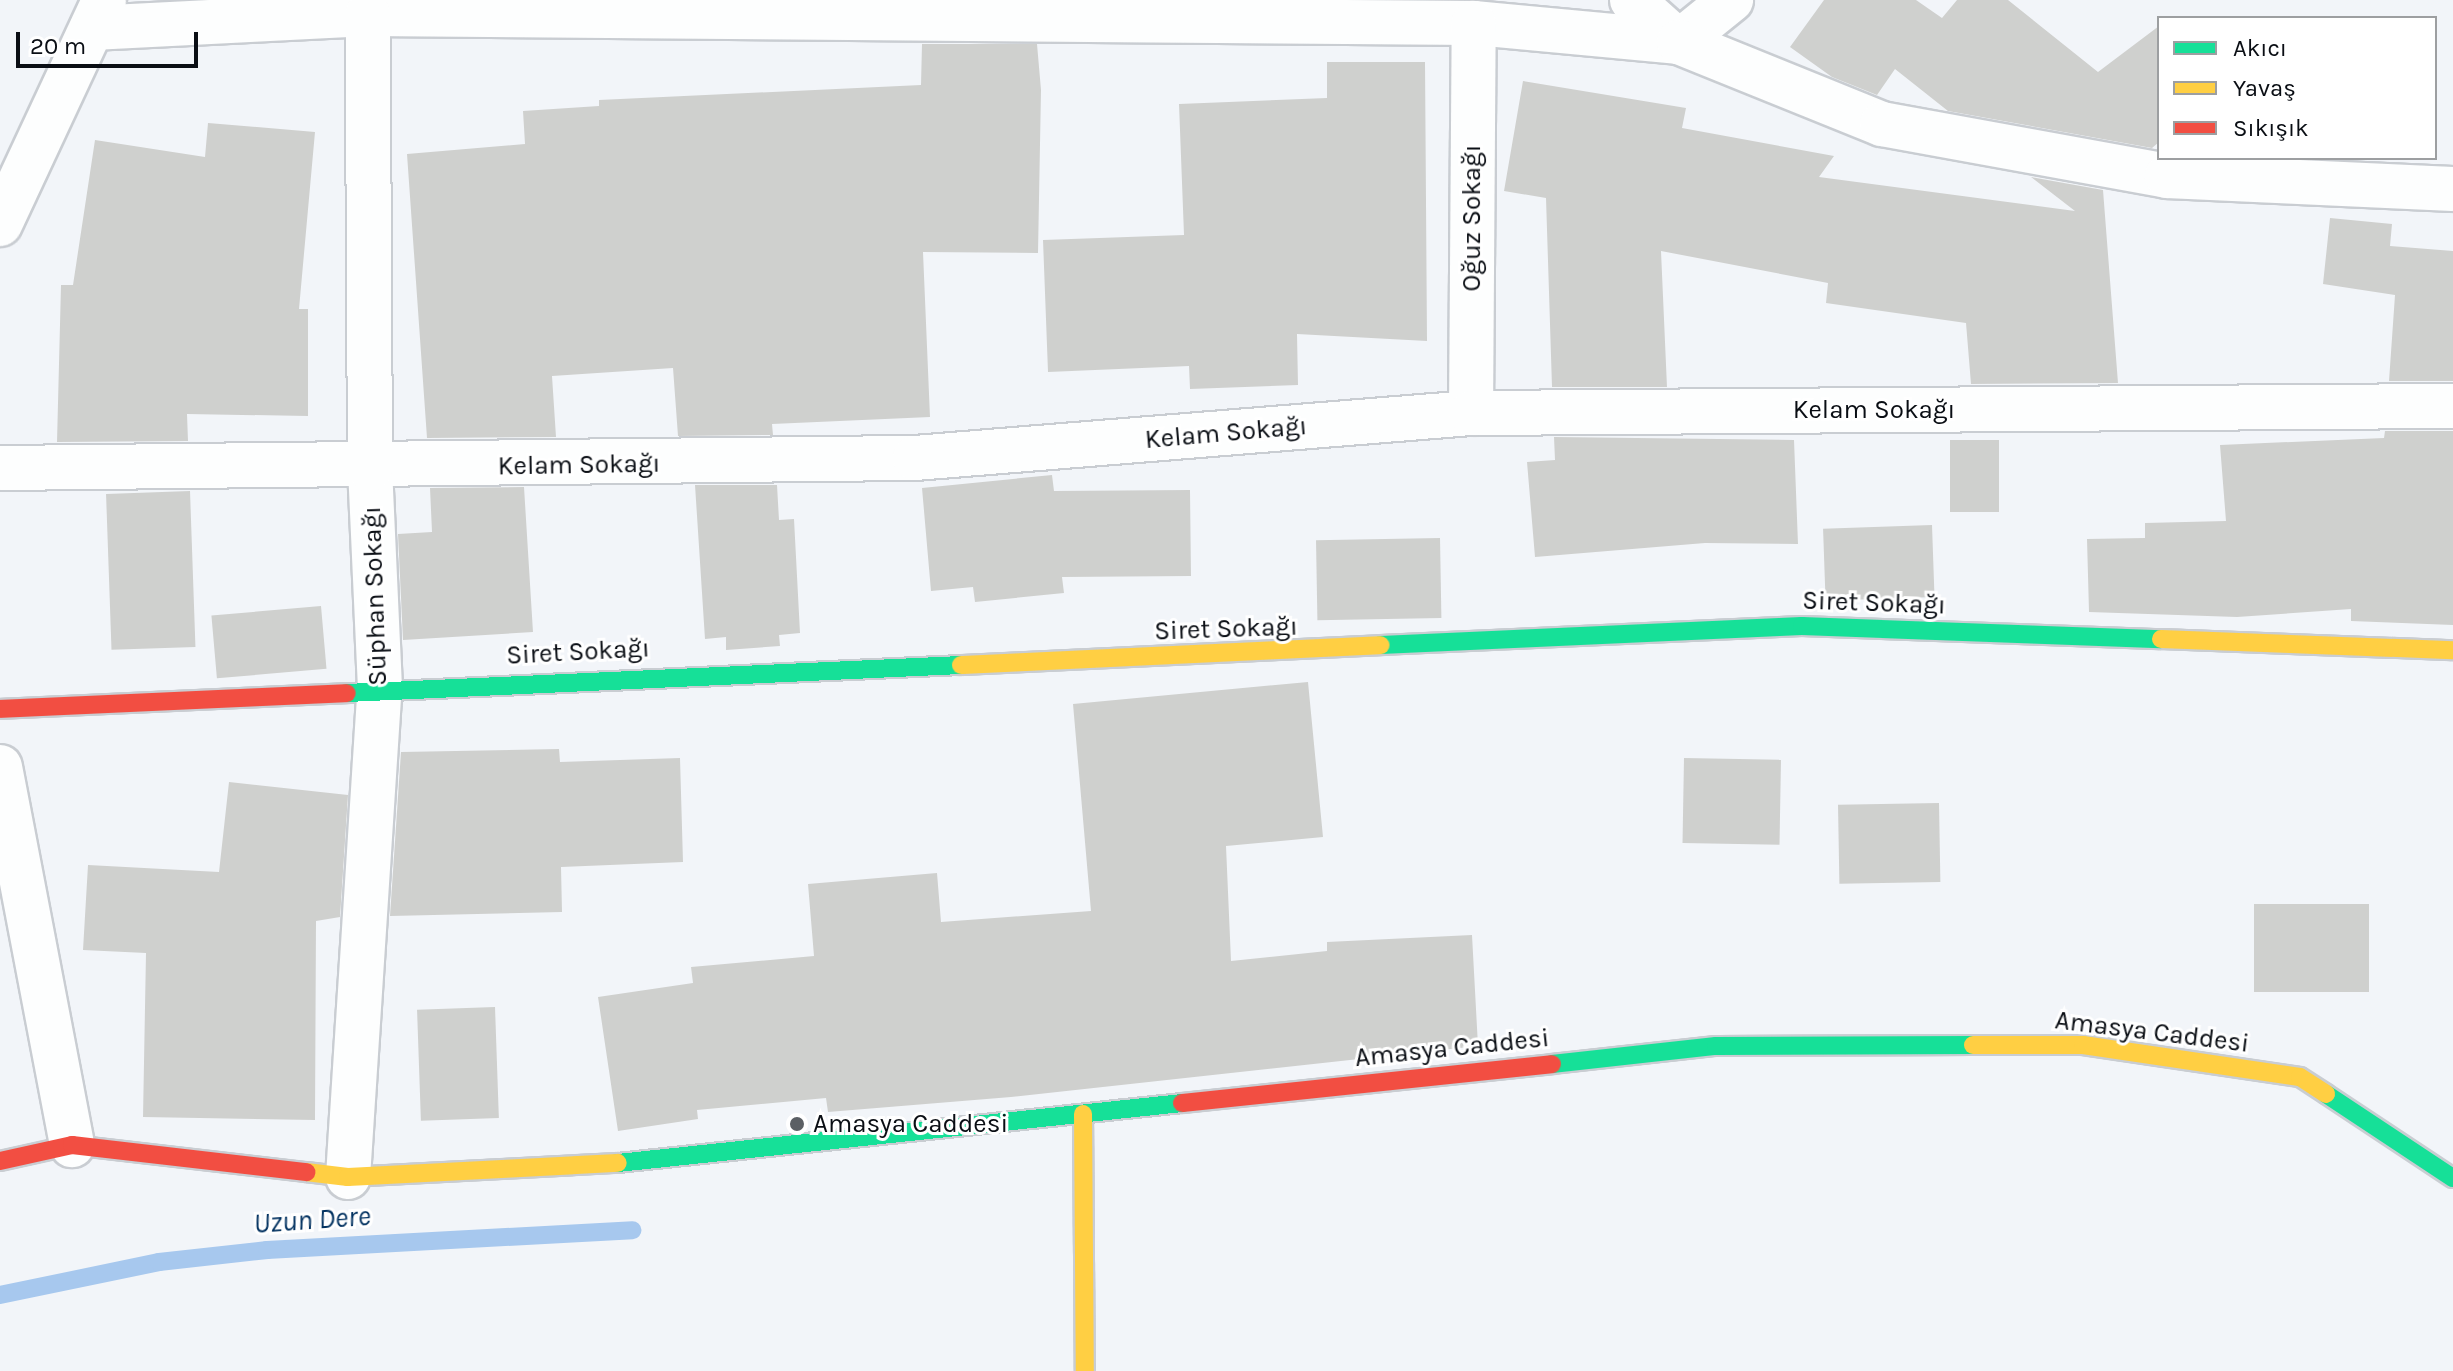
<!DOCTYPE html>
<meta charset="utf-8">
<style>
body{margin:0}
#map{position:relative;width:2453px;height:1371px;overflow:hidden;background:#f2f5f9;font-family:Karla,sans-serif}
div>[style]{position:absolute}
.stream>*{height:18px;margin:-9px;padding:0 9px;transform-origin:9px;border-radius:9px;background:#a7c8ee}
.building>*{inset:0;background:#cfd0ce;transform-origin:0 0}
.roads{filter:drop-shadow(2px 0 #c9cdd2) drop-shadow(-2px 0 #c9cdd2) drop-shadow(0 2px #c9cdd2) drop-shadow(0 -2px #c9cdd2)}
.street>*{height:44px;margin:-22px;padding:0 22px;transform-origin:22px;border-radius:22px;background:#fdfefe}
.fast>*{height:18px;margin:-9px;padding:0 9px;transform-origin:9px;border-radius:9px;background:#16e098}
.slow>*{height:18px;margin:-9px;padding:0 9px;transform-origin:9px;border-radius:9px;background:#ffcf43}
.jam>*{height:18px;margin:-9px;padding:0 9px;transform-origin:9px;border-radius:9px;background:#f24e42}
.dots>*{width:22px;height:22px;translate:-50% -50%;box-sizing:border-box;border:4px solid #fff;border-radius:50%}
span{translate:-50% -50%;white-space:nowrap;text-align:center;line-height:1.15;-webkit-text-stroke:6px #fff;paint-order:stroke}
.street-label{font-size:26px;color:#0a0e14}
.poi-label{font-size:26px;color:#0a0e14}
.left{translate:0 -50%;text-align:left}
.water-label{font-size:28px;color:#00305f;font-style:italic}
.legend{position:absolute;left:2157px;top:16px;width:280px;height:144px;box-sizing:border-box;background:#fff;border:2px solid #9d9fa1;margin:0;padding:10px 14px;list-style:none;font-size:24px;color:#0a0e14}
.legend li{display:flex;align-items:center;gap:16px;height:40px}
.legend b{width:40px;border:2px solid #9d9fa1}
.scale{position:absolute;left:16px;top:32px;width:182px;height:36px;box-sizing:border-box;border:4px solid #0a0e14;border-top:0;padding-left:10px;font-size:24px;line-height:28px;white-space:nowrap;color:#0a0e14;-webkit-text-stroke:6px #fff;paint-order:stroke}
</style>
<div id="map">
<div class="stream">
<div style="left:0;top:1295px;width:162px;rotate:-11.7deg"></div>
<div style="left:159px;top:1262px;width:109px;rotate:-6.3deg"></div>
<div style="left:267px;top:1250px;width:366px;rotate:-3.1deg"></div>
</div>
<div class="building">
<div style="clip-path:polygon(1824px 0,1916px 0,1942px 18px,1957px 0,2008px 0,2098px 72px,2159px 26px,2159px 142px,2152px 148px,1948px 111px,1895px 69px,1877px 95px,1832px 77px,1790px 47px)"></div>
<div style="clip-path:polygon(922px 44px,1037px 44px,1041px 90px,1038px 253px,923px 252px,930px 417px,772px 424px,773px 435px,678px 436px,673px 368px,552px 376px,556px 437px,427px 438px,407px 154px,525px 144px,523px 111px,599px 106px,599px 100px,921px 85px)"></div>
<div style="clip-path:polygon(1327px 62px,1425px 62px,1427px 341px,1297px 334px,1298px 385px,1190px 389px,1189px 366px,1048px 372px,1043px 240px,1184px 235px,1179px 104px,1327px 98px)"></div>
<div style="clip-path:polygon(1523px 81px,1686px 108px,1682px 128px,1834px 156px,1819px 177px,2075px 211px,2031px 177px,2103px 190px,2118px 383px,1971px 384px,1966px 323px,1826px 303px,1828px 283px,1661px 251px,1667px 387px,1552px 387px,1546px 198px,1504px 191px)"></div>
<div style="clip-path:polygon(208px 123px,315px 132px,299px 309px,308px 309px,308px 416px,187px 414px,188px 441px,57px 442px,61px 285px,73px 285px,95px 140px,205px 157px)"></div>
<div style="clip-path:polygon(2330px 218px,2392px 224px,2390px 246px,2453px 251px,2453px 381px,2389px 381px,2395px 295px,2323px 284px)"></div>
<div style="clip-path:polygon(2385px 431px,2453px 431px,2453px 625px,2351px 621px,2351px 609px,2237px 617px,2089px 612px,2087px 539px,2145px 538px,2145px 523px,2226px 521px,2220px 445px,2384px 438px)"></div>
<div style="clip-path:polygon(1554px 437px,1794px 440px,1798px 544px,1705px 543px,1535px 557px,1527px 462px,1555px 460px)"></div>
<div style="left:1950px;top:440px;width:49px;height:72px"></div>
<div style="clip-path:polygon(1052px 475px,1054px 491px,1190px 490px,1191px 576px,1062px 577px,1064px 593px,975px 602px,973px 587px,931px 591px,922px 488px)"></div>
<div style="clip-path:polygon(695px 485px,777px 485px,779px 520px,794px 519px,800px 633px,779px 635px,780px 646px,726px 650px,726px 637px,705px 639px)"></div>
<div style="clip-path:polygon(524px 487px,533px 632px,403px 640px,398px 534px,432px 532px,430px 488px)"></div>
<div style="left:190px;top:491px;width:156px;height:84px;rotate:88deg"></div>
<div style="left:1932px;top:525px;width:72px;height:109px;rotate:88deg"></div>
<div style="left:1440px;top:538px;width:80px;height:124px;rotate:89deg"></div>
<div style="left:321px;top:606px;width:63px;height:110px;rotate:85deg"></div>
<div style="clip-path:polygon(1308px 682px,1323px 837px,1226px 846px,1231px 961px,1327px 951px,1327px 942px,1472px 935px,1478px 1046px,1011px 1097px,828px 1112px,826px 1098px,697px 1110px,698px 1119px,618px 1131px,598px 997px,693px 983px,691px 967px,814px 956px,808px 884px,937px 873px,941px 922px,1091px 911px,1073px 704px)"></div>
<div style="clip-path:polygon(559px 749px,560px 762px,680px 758px,683px 862px,561px 867px,562px 912px,390px 916px,401px 752px)"></div>
<div style="left:1684px;top:758px;width:97px;height:85px;rotate:1deg"></div>
<div style="clip-path:polygon(229px 782px,348px 795px,340px 917px,316px 921px,315px 1120px,143px 1117px,146px 953px,83px 950px,88px 865px,219px 872px)"></div>
<div style="left:1939px;top:803px;width:79px;height:101px;rotate:89deg"></div>
<div style="left:2254px;top:904px;width:115px;height:88px"></div>
<div style="left:495px;top:1007px;width:111px;height:78px;rotate:88deg"></div>
</div>
<div class="roads">
<div class="street">
<div style="left:1632px;top:0;width:63px;rotate:41.8deg"></div>
<div style="left:1679px;top:42px;width:67px;rotate:-38.9deg"></div>
<div style="left:92px;top:28px;width:276px;rotate:-2.9deg"></div>
<div style="left:368px;top:14px;width:1106px;rotate:0.47deg"></div>
<div style="left:1474px;top:23px;width:206px;rotate:5.3deg"></div>
<div style="left:1679px;top:42px;width:219px;rotate:22deg"></div>
<div style="left:1882px;top:124px;width:290px;rotate:10.3deg"></div>
<div style="left:2167px;top:176px;width:286px;rotate:2.6deg"></div>
<div style="left:0;top:224px;width:246px;rotate:-65deg"></div>
<div style="left:1471px;top:413px;width:390px;rotate:-89.6deg"></div>
<div style="left:0;top:468px;width:915px;rotate:-0.63deg"></div>
<div style="left:915px;top:458px;width:558px;rotate:-4.63deg"></div>
<div style="left:1471px;top:413px;width:982px;rotate:-0.41deg"></div>
<div style="left:0;top:767px;width:385px;rotate:79.2deg"></div>
<div style="left:348px;top:1177px;width:490px;rotate:-86.3deg"></div>
<div style="left:380px;top:688px;width:219px;rotate:-92.6deg"></div>
<div style="left:370px;top:469px;width:455px;rotate:-90.3deg"></div>
</div>
<div class="fast">
<div style="left:1381px;top:645px;width:421px;rotate:-2.6deg"></div>
<div style="left:1802px;top:626px;width:359px;rotate:2.1deg"></div>
<div style="left:347px;top:693px;width:615px;rotate:-2.61deg"></div>
<div style="left:1552px;top:1064px;width:165px;rotate:-6.3deg"></div>
<div style="left:1716px;top:1046px;width:257px;rotate:-0.2deg"></div>
<div style="left:2326px;top:1094px;width:152px;rotate:33.5deg"></div>
<div style="left:618px;top:1163px;width:567px;rotate:-6.07deg"></div>
</div>
<div class="slow">
<div style="left:2161px;top:639px;width:292px;rotate:2.2deg"></div>
<div style="left:961px;top:665px;width:420px;rotate:-2.7deg"></div>
<div style="left:1973px;top:1045px;width:110px"></div>
<div style="left:2083px;top:1045px;width:219px;rotate:8.4deg"></div>
<div style="left:2300px;top:1077px;width:31px;rotate:33deg"></div>
<div style="left:1083px;top:1114px;width:257px;rotate:89.6deg"></div>
<div style="left:306px;top:1172px;width:42px;rotate:6.8deg"></div>
<div style="left:348px;top:1177px;width:270px;rotate:-3deg"></div>
</div>
<div class="jam">
<div style="left:0;top:709px;width:347px;rotate:-2.6deg"></div>
<div style="left:1182px;top:1103px;width:372px;rotate:-6deg"></div>
<div style="left:0;top:1161px;width:74px;rotate:-12.5deg"></div>
<div style="left:72px;top:1145px;width:236px;rotate:6.6deg"></div>
</div>
</div>
<div class="dots">
<div style="left:797px;top:1124px;background:#5b5f64"></div>
</div>
<div class="street-label">
<span style="left:1472px;top:218px;rotate:-90deg">Oğuz Sokağı</span>
<span style="left:1874px;top:410px">Kelam Sokağı</span>
<span style="left:1226px;top:433px;rotate:-5deg">Kelam Sokağı</span>
<span style="left:579px;top:465px;rotate:-1deg">Kelam Sokağı</span>
<span style="left:375px;top:596px;rotate:-92deg">Süphan Sokağı</span>
<span style="left:1874px;top:603px;rotate:2deg">Siret Sokağı</span>
<span style="left:1226px;top:629px;rotate:-2deg">Siret Sokağı</span>
<span style="left:578px;top:652px;rotate:-3deg">Siret Sokağı</span>
<span style="left:2152px;top:1032px;rotate:7deg">Amasya Caddesi</span>
<span style="left:1452px;top:1048px;rotate:-6deg">Amasya Caddesi</span>
</div>
<div class="poi-label">
<span class="left" style="left:813px;top:1124px">Amasya Caddesi</span>
</div>
<div class="water-label">
<span style="left:312px;top:1220px;rotate:-4deg">Uzun Dere</span>
</div>
<ul class="legend">
<li><b style="height:10px;background:#16e098"></b>Akıcı</li>
<li><b style="height:10px;background:#ffcf43"></b>Yavaş</li>
<li><b style="height:10px;background:#f24e42"></b>Sıkışık</li>
</ul>
<div class="scale">20 m</div>
</div>
